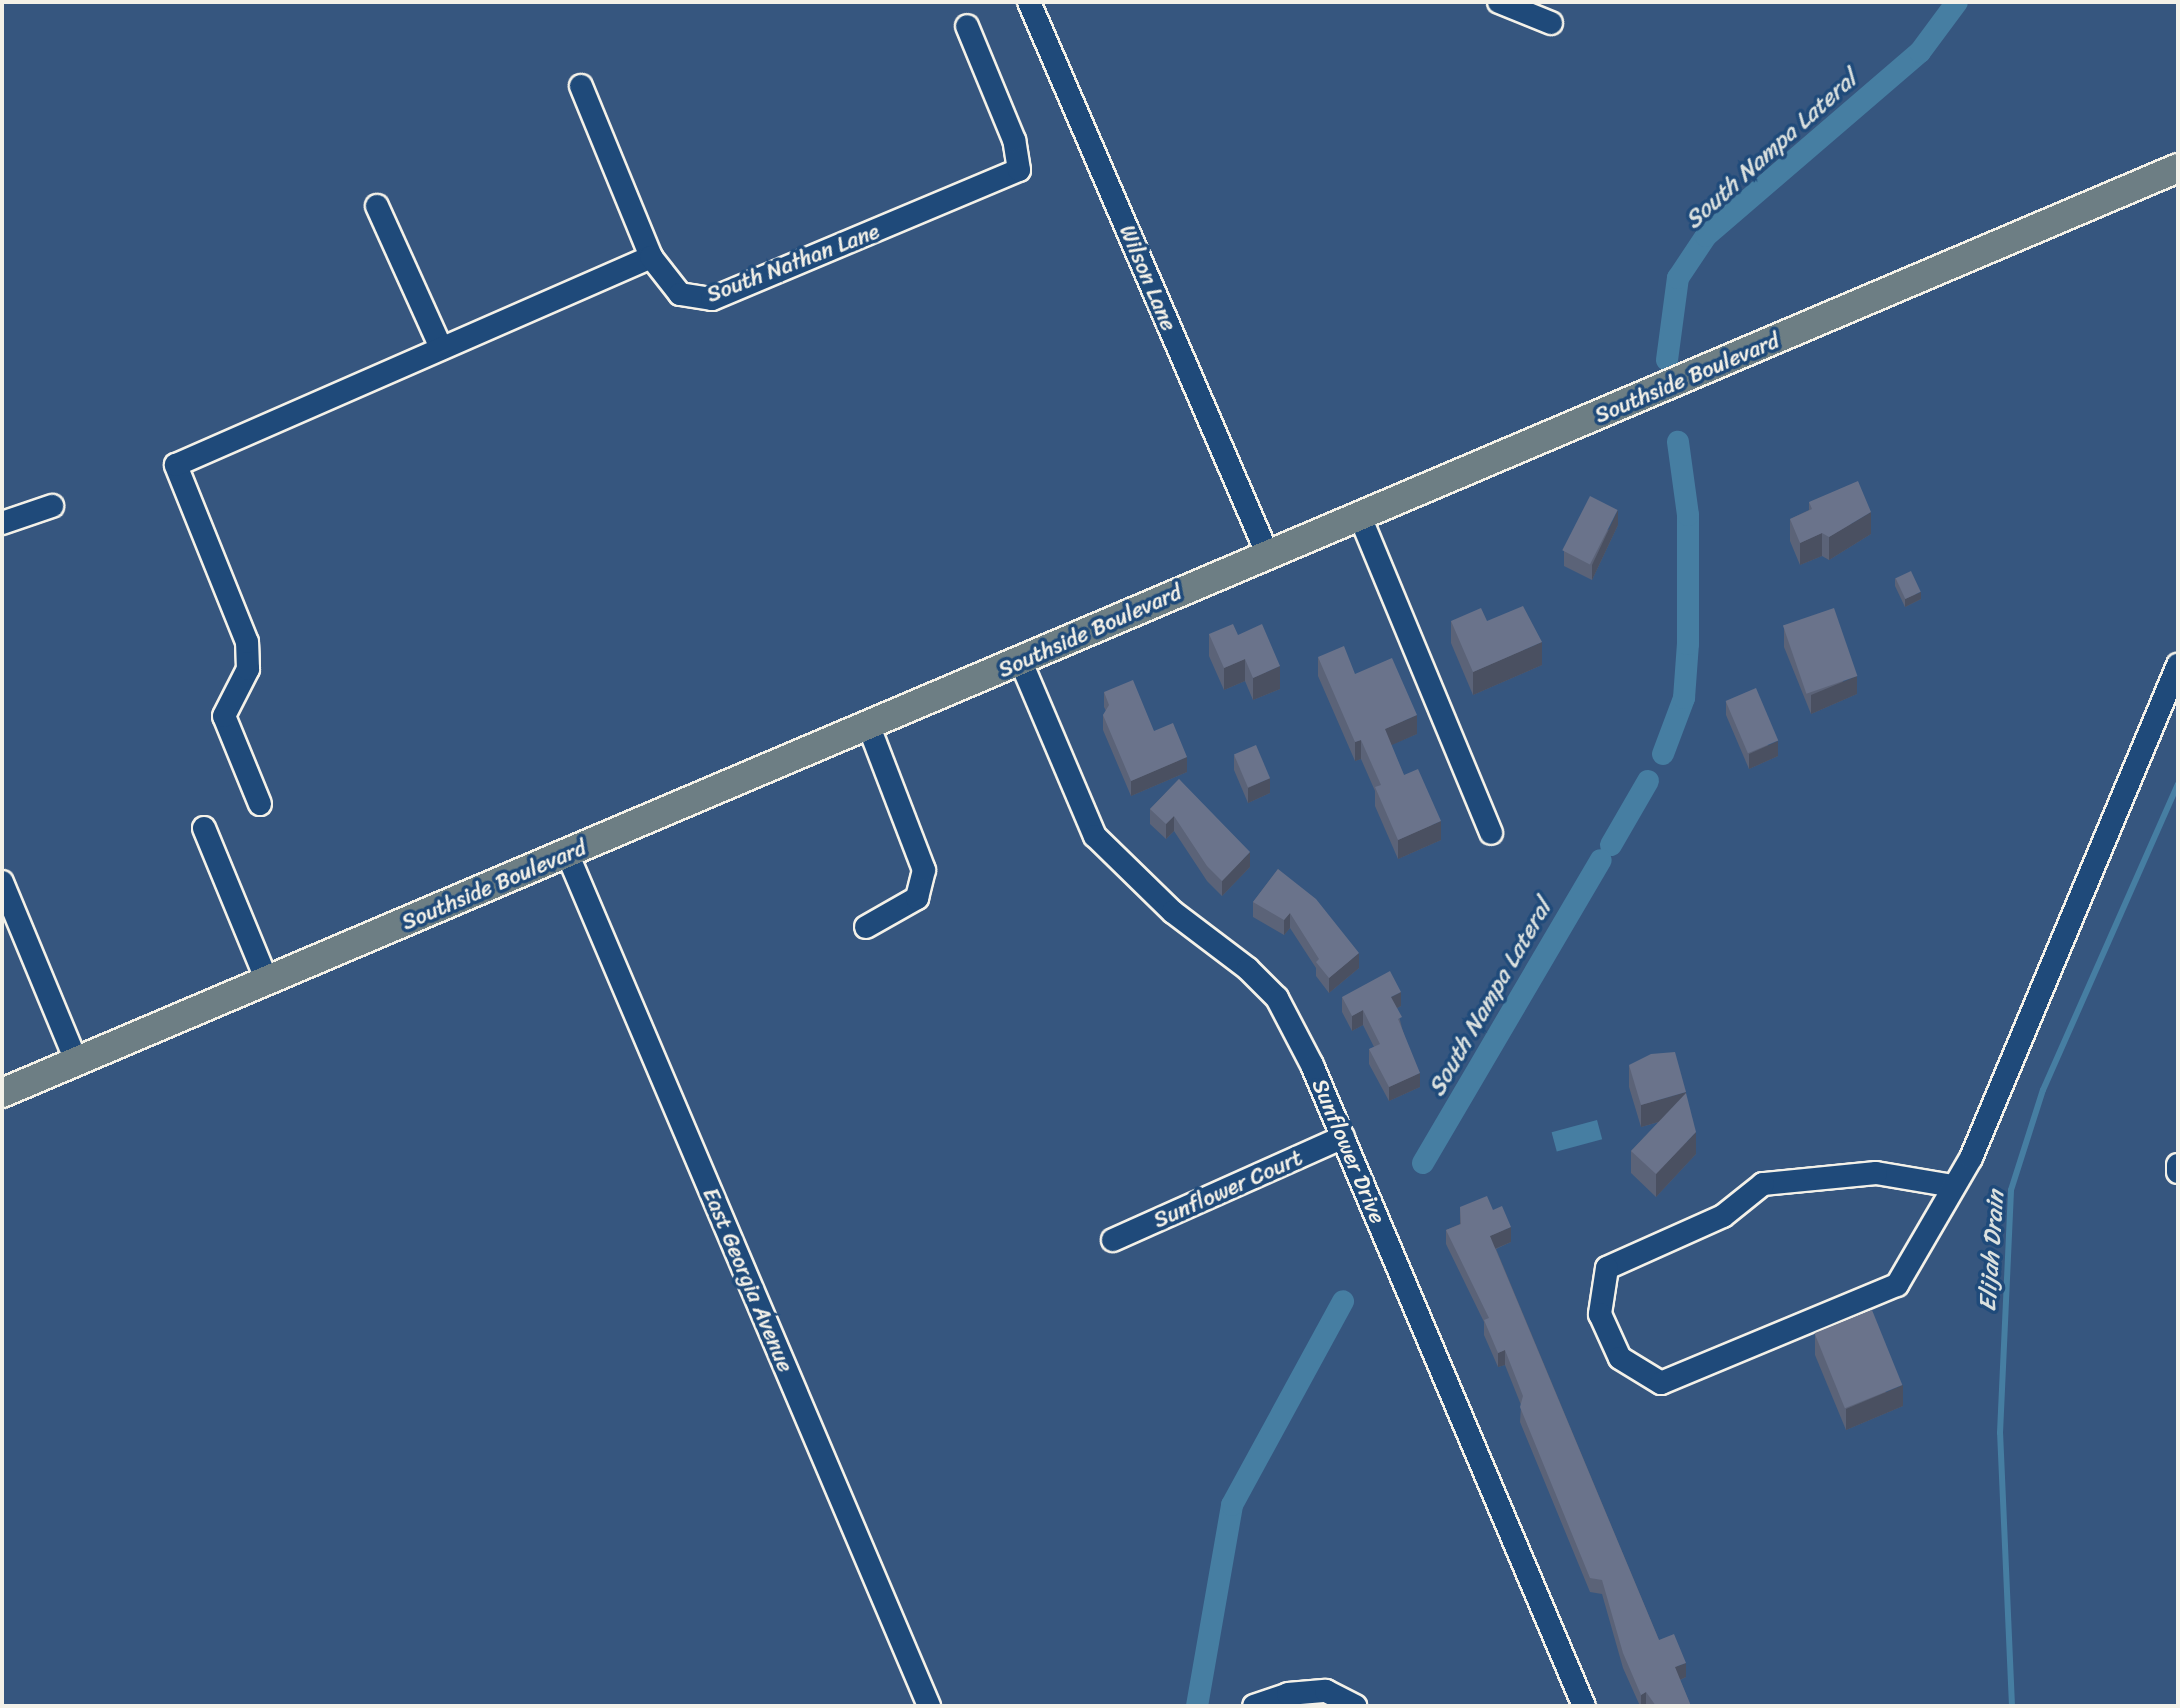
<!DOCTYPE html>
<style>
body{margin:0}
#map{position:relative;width:2180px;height:1708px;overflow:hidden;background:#36567f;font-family:Sriracha,sans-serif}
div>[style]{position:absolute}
.water>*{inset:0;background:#467ea2;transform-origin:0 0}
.stream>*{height:6px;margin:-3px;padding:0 3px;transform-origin:3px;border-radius:3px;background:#467ea2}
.canal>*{height:22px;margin:-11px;padding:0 11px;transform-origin:11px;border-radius:11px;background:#467ea2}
.roads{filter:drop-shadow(2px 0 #f4f1e8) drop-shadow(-2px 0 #f4f1e8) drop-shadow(0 2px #f4f1e8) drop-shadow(0 -2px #f4f1e8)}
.minor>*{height:22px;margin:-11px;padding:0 11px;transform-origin:11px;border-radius:11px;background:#1f4a7a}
.major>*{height:28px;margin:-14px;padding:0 14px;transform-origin:14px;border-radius:14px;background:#6d7e84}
.wall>*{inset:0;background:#5b6378}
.shaded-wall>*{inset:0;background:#4a5061}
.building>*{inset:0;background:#6a738b;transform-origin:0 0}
span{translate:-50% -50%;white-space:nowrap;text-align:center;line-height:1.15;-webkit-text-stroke:7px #1f4a7a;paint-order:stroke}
.street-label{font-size:22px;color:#f4f1e8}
.water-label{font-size:24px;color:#dae0de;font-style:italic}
.frame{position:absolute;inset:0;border:4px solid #f4f1e8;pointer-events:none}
</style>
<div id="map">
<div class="water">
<div style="left:1597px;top:1120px;width:20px;height:47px;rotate:75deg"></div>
</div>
<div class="stream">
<div style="left:2012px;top:1706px;width:273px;rotate:-92.5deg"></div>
<div style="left:2000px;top:1433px;width:243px;rotate:-87.4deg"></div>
<div style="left:2011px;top:1190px;width:105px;rotate:-72.3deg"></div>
<div style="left:2043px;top:1090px;width:334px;rotate:-66.2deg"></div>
</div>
<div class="canal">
<div style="left:1667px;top:360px;width:83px;rotate:-82.4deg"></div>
<div style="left:1678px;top:278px;width:50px;rotate:-56.3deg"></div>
<div style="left:1706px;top:236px;width:282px;rotate:-40.7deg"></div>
<div style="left:1920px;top:52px;width:62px;rotate:-53.5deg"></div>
<div style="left:1663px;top:754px;width:60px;rotate:-69.4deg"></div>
<div style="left:1684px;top:698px;width:54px;rotate:-85.8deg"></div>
<div style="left:1688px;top:644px;width:129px;rotate:-90deg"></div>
<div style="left:1688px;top:515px;width:74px;rotate:-97.8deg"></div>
<div style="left:1611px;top:845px;width:74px;rotate:-60deg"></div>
<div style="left:1423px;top:1163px;width:351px;rotate:-59.6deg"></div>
<div style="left:1197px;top:1706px;width:204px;rotate:-80.1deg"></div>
<div style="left:1232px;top:1505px;width:232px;rotate:-61.4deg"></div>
</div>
<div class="roads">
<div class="minor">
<div style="left:1029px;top:2px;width:600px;rotate:66.64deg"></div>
<div style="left:1499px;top:2px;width:56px;rotate:22deg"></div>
<div style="left:581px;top:86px;width:185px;rotate:67.7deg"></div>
<div style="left:377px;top:206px;width:156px;rotate:65.7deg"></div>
<div style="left:1359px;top:514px;width:345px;rotate:67.5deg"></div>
<div style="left:2px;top:523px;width:53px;rotate:-18.8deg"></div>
<div style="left:1021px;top:662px;width:189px;rotate:67deg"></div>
<div style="left:1095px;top:836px;width:109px;rotate:44.3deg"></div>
<div style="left:1173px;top:912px;width:94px;rotate:37.2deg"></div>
<div style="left:1248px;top:969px;width:41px;rotate:45deg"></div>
<div style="left:1277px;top:998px;width:76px;rotate:62.4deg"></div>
<div style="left:1312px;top:1065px;width:696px;rotate:67.01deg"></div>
<div style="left:260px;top:804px;width:95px;rotate:-112.2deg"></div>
<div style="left:224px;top:716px;width:53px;rotate:-62.9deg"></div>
<div style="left:248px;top:669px;width:27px;rotate:-92deg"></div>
<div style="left:247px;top:642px;width:191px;rotate:-111.9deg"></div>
<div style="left:176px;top:465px;width:519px;rotate:-23.65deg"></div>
<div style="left:651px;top:257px;width:47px;rotate:51.9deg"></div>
<div style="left:680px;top:294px;width:32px;rotate:9deg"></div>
<div style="left:712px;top:299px;width:333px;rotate:-22.8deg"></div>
<div style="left:1019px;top:170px;width:30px;rotate:-99deg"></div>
<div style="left:1014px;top:140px;width:123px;rotate:-112.4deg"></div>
<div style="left:204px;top:828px;width:165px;rotate:67.6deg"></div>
<div style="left:567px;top:853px;width:927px;rotate:67deg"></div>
<div style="left:2px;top:882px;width:194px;rotate:67.5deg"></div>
<div style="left:866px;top:927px;width:59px;rotate:-29.6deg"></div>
<div style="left:917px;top:898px;width:29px;rotate:-76deg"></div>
<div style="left:924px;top:870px;width:153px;rotate:-111deg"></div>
<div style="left:2178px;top:1165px;width:7px;rotate:90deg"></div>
<div style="left:1953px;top:1186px;width:78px;rotate:-170.4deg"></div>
<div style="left:1876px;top:1173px;width:114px;rotate:174.4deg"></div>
<div style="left:1763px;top:1184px;width:51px;rotate:141.3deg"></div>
<div style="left:1723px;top:1216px;width:127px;rotate:155.9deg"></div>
<div style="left:1607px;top:1268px;width:47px;rotate:98.7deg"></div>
<div style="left:1600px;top:1314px;width:48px;rotate:65.6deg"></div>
<div style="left:1620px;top:1358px;width:48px;rotate:31.4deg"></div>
<div style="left:1661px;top:1383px;width:256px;rotate:-22.6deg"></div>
<div style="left:1897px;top:1285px;width:147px;rotate:-59.8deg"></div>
<div style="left:1971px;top:1158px;width:535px;rotate:-67.22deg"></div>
<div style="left:1113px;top:1240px;width:252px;rotate:-24.1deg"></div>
<div style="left:1254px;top:1706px;width:36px;rotate:-19deg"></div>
<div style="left:1288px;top:1694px;width:38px;rotate:-5deg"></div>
<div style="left:1326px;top:1691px;width:33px;rotate:27deg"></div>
</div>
<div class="major">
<div style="left:2px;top:1093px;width:2364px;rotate:-23.03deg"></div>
</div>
</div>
<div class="wall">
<div style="clip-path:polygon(1809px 502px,1871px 534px,1829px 560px,1822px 556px,1800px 565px,1790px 541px,1790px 519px,1809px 510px)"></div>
<div style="clip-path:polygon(1618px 525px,1592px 580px,1564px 566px,1564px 551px)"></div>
<div style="clip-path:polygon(1895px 578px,1921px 599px,1905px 607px,1895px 586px)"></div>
<div style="clip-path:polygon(1451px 621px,1487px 621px,1542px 665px,1473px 695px,1451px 643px)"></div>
<div style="clip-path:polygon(1784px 629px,1857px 694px,1811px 714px,1784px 647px)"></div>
<div style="clip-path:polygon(1209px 634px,1238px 635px,1280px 689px,1253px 700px,1245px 681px,1224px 690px,1209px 656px)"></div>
<div style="clip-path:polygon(1318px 657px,1355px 674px,1417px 734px,1391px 745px,1404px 775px,1441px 840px,1398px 859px,1375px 806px,1375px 791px,1361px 759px,1355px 761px,1318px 676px)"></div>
<div style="clip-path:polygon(1104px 692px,1154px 731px,1187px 772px,1131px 796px,1103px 730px,1103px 715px,1106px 711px,1104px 707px)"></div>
<div style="clip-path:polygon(1726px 701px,1778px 756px,1749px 769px,1726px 715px)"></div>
<div style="clip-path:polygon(1234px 755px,1270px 793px,1248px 803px,1234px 770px)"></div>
<div style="clip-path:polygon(1179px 779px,1250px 867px,1222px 896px,1207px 881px,1174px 831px,1166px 839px,1150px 824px,1150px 809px)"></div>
<div style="clip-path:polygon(1278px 869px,1359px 968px,1329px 993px,1316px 976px,1316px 968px,1290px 928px,1284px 935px,1253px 917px,1253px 902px)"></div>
<div style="clip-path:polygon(1342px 997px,1401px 1006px,1397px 1008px,1402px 1028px,1420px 1087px,1389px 1101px,1369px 1064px,1369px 1049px,1374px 1047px,1363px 1025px,1352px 1031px,1342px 1012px)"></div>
<div style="clip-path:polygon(1629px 1065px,1696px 1154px,1656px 1197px,1631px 1173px,1631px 1151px,1659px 1122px,1641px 1127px,1629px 1087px)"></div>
<div style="clip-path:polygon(1460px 1207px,1493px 1210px,1511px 1242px,1496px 1249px,1659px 1640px,1686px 1677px,1680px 1680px,1691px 1706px,1640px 1706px,1623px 1668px,1602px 1594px,1590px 1592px,1520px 1422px,1521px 1405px,1505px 1365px,1498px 1367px,1484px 1335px,1484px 1322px,1446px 1244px,1446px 1230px,1460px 1224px)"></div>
<div style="clip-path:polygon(1815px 1334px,1903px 1406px,1846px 1430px,1815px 1355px)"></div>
</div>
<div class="shaded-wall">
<div style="clip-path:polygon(1618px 510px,1618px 525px,1592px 580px,1592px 565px)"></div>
<div style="clip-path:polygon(1871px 512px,1871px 534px,1829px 560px,1829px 537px)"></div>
<div style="clip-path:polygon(1822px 533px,1822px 556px,1800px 565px,1800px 543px)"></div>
<div style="clip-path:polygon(1921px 592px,1921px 599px,1905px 607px,1905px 599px)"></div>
<div style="clip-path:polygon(1542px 642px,1542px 665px,1473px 695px,1473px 672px)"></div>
<div style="clip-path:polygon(1245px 659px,1245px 681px,1224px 690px,1224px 668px)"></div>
<div style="clip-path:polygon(1280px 666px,1280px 689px,1253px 700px,1253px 678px)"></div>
<div style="clip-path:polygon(1857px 676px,1857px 694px,1811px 714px,1811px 695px)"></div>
<div style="clip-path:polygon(1417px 715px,1417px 734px,1385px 748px,1385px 729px)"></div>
<div style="clip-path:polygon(1361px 740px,1361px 759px,1355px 761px,1355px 742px)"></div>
<div style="clip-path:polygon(1778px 741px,1778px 756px,1749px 769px,1749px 754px)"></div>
<div style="clip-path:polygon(1187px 757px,1187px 772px,1131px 796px,1131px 781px)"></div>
<div style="clip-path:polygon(1270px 778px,1270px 793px,1248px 803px,1248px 788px)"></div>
<div style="clip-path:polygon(1174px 816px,1174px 831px,1166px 839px,1166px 824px)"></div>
<div style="clip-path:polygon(1441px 821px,1441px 840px,1398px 859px,1398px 840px)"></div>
<div style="clip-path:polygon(1250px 852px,1250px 867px,1222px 896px,1222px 881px)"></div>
<div style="clip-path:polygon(1290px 913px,1290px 928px,1284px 935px,1284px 920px)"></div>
<div style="clip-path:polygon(1359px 953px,1359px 968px,1329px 993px,1329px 978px)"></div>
<div style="clip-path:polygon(1401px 992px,1401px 1006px,1391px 1011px,1391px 997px)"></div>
<div style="clip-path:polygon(1363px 1010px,1363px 1025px,1352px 1031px,1352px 1016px)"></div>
<div style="clip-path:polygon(1420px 1073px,1420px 1087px,1389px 1101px,1389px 1087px)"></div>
<div style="clip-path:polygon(1686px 1092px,1686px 1114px,1641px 1127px,1641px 1105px)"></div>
<div style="clip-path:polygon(1696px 1132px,1696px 1154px,1656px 1197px,1656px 1174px)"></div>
<div style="clip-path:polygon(1511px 1227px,1511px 1242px,1490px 1251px,1490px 1236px)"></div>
<div style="clip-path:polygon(1505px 1350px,1505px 1365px,1498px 1367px,1498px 1353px)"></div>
<div style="clip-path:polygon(1903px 1385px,1903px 1406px,1846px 1430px,1846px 1409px)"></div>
<div style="clip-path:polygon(1686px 1663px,1686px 1677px,1675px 1682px,1675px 1667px)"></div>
<div style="clip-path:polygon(1646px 1692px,1646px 1706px,1641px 1706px,1641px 1695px)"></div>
</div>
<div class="building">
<div style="clip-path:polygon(1858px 481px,1871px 512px,1829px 537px,1822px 533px,1800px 543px,1790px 519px,1812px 509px,1809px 502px)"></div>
<div style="left:1590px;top:496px;width:31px;height:61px;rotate:27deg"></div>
<div style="left:1911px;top:571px;width:23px;height:17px;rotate:65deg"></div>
<div style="clip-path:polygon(1523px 606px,1542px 642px,1473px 672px,1451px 621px,1481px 608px,1487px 621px)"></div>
<div style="left:1834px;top:608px;width:72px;height:54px;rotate:71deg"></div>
<div style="clip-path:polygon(1233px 624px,1238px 635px,1262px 624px,1280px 666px,1253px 678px,1245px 659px,1224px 668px,1209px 634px)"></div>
<div style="clip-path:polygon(1344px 646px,1355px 674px,1392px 658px,1417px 715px,1385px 729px,1404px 775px,1418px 769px,1441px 821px,1398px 840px,1375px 787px,1381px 785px,1361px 740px,1355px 742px,1318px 657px)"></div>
<div style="clip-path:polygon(1133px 680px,1154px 731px,1173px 723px,1187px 757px,1131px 781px,1103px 715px,1109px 705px,1104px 692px)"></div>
<div style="left:1756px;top:688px;width:57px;height:33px;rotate:67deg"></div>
<div style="left:1256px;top:745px;width:36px;height:24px;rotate:67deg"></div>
<div style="clip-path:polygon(1179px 779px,1250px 852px,1222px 881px,1207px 866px,1174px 816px,1166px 824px,1150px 809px)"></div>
<div style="clip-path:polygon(1278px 869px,1316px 899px,1359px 953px,1329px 978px,1316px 962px,1319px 959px,1290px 913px,1284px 920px,1253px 902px)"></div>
<div style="clip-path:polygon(1390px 971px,1401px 992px,1391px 997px,1402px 1017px,1398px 1019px,1420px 1073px,1389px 1087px,1369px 1049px,1380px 1044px,1363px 1010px,1352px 1016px,1342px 997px)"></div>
<div style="clip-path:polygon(1675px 1052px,1686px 1092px,1641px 1105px,1629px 1065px,1651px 1054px)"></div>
<div style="clip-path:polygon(1686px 1093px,1696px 1132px,1656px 1174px,1631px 1151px)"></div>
<div style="clip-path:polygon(1487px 1196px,1493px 1210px,1502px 1206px,1511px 1227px,1490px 1236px,1659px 1640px,1674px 1634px,1686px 1663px,1675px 1667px,1691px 1706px,1656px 1706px,1646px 1692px,1641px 1695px,1623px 1653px,1602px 1580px,1590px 1578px,1520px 1407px,1523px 1396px,1505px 1350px,1498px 1353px,1484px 1320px,1489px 1318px,1446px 1230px,1461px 1224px,1460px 1207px)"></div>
<div style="left:1872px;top:1310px;width:81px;height:62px;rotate:68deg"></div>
</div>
<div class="street-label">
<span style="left:793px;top:263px;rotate:-21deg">South Nathan Lane</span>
<span style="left:1148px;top:278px;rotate:67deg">Wilson Lane</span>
<span style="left:1687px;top:378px;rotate:-23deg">Southside Boulevard</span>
<span style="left:1090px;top:631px;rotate:-24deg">Southside Boulevard</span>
<span style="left:494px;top:885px;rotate:-23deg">Southside Boulevard</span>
<span style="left:1349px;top:1151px;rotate:67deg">Sunflower Drive</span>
<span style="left:1228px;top:1189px;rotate:-24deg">Sunflower Court</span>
<span style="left:748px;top:1280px;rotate:67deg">East Georgia Avenue</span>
</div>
<div class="water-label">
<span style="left:1771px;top:150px;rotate:-42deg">South Nampa Lateral</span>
<span style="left:1490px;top:998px;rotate:-60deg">South Nampa Lateral</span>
<span style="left:1992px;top:1251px;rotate:-86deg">Elijah Drain</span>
</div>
<div class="frame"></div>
</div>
